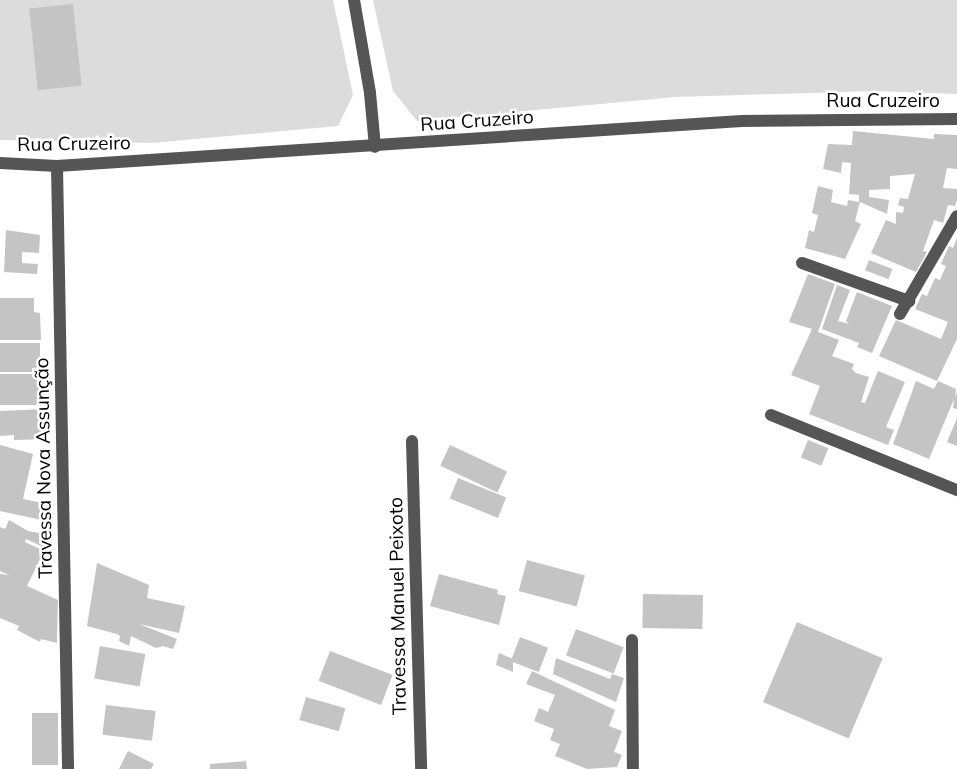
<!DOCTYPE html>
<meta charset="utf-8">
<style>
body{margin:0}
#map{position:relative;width:957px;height:769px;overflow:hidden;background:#fff;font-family:Mulish,sans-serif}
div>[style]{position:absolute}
.green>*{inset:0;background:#dcdcdc}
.building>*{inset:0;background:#c4c4c4;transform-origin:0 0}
.minor>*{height:12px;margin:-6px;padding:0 6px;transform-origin:6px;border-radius:6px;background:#555}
span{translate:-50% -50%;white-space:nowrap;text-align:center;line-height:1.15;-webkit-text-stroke:5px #fff;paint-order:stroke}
.street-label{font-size:19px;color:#000}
</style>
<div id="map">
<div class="green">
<div style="clip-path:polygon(0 0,333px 0,353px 95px,338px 126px,152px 143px,0 140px)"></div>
<div style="clip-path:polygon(373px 0,957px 0,957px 94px,875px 91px,676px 97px,417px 121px,393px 91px)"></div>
</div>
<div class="building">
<div style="left:73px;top:4px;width:82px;height:44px;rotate:84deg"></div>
<div style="clip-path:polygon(853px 131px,934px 139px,934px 134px,957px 135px,957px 169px,947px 168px,943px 188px,957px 189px,957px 200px,955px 206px,948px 205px,943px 223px,934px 220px,923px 251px,927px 252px,916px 272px,871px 253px,886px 220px,896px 224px,896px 212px,903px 213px,904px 207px,898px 205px,900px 198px,908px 199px,915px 174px,890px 176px,890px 189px,869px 190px,869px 197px,889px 200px,887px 214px,860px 202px,855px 221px,861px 224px,845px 259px,805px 248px,809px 230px,814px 232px,818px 215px,812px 213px,818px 186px,833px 190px,831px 202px,847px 206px,848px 200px,859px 202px,859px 195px,849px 194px,851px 163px,842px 162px,841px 173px,823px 169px,828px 144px,852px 145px)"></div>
<div style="clip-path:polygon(6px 230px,40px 235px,39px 253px,22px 252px,22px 263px,38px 264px,37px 274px,4px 272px)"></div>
<div style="clip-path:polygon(957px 238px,957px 339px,937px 381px,879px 356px,896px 320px,941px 339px,948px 322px,915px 309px,922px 294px,927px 296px,935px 278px,940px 280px,946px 266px,941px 264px,949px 246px,953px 248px)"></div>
<div style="left:869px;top:260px;width:25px;height:11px;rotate:21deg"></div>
<div style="clip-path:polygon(808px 274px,835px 284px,818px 332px,839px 340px,832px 356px,854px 364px,852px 369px,856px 373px,869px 377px,861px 402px,865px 403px,878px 371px,905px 382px,886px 427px,894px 430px,888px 445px,809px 414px,820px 386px,791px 375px,812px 329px,789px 322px)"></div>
<div style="clip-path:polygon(837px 285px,850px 290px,838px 321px,849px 324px,846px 321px,857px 292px,892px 306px,872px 353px,857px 347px,859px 343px,822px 329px)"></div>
<div style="clip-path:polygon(0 298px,34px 298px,34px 312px,40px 313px,41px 340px,0 340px)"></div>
<div style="left:40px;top:343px;width:29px;height:40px;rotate:90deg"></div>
<div style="left:0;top:374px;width:42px;height:31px"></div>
<div style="clip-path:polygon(916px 381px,934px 389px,938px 381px,956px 389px,955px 397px,957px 392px,957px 409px,953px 408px,954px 399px,929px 459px,893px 444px)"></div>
<div style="clip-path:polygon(45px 409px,47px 439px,14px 440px,14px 435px,0 436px,0 411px)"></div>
<div style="clip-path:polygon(957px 418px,957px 446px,947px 442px)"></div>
<div style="left:808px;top:440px;width:22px;height:19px;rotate:22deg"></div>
<div style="clip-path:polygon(0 445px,33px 454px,23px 499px,51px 505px,51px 522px,0 511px)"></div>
<div style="left:450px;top:445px;width:63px;height:23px;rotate:25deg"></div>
<div style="left:458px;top:478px;width:52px;height:22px;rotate:22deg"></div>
<div style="clip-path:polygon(9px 520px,28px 531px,51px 535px,52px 551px,26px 539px,25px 542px,44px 551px,27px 586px,58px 600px,57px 643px,41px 639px,40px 642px,17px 630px,19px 626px,0 618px,0 574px,9px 575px,0 571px,0 527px,5px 529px)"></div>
<div style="left:527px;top:560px;width:60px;height:32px;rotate:15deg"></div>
<div style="clip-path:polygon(97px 563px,149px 585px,147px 598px,185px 606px,179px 633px,139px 624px,177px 639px,173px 649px,163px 646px,156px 648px,131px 636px,129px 646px,119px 641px,120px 636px,117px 634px,87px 626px)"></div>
<div style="clip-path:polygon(439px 574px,498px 590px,497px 594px,506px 596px,499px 625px,430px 606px)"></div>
<div style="left:643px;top:594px;width:60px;height:34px;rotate:1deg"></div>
<div style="left:797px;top:622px;width:93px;height:87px;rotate:23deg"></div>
<div style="left:576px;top:629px;width:51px;height:28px;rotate:21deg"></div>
<div style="left:520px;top:637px;width:30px;height:26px;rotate:21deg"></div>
<div style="left:100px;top:646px;width:46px;height:33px;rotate:10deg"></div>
<div style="left:330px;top:651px;width:67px;height:32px;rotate:21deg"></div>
<div style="clip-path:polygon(499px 653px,513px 659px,513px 672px,496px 665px)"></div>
<div style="clip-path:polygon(556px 658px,610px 679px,612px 674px,624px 678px,616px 702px,553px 674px)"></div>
<div style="clip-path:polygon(532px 671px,615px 710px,609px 726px,622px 731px,614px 752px,622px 755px,617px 767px,587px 769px,555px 756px,560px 744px,550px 740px,554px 729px,534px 721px,539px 708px,548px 712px,555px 695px,526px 684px)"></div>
<div style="left:306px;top:697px;width:41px;height:24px;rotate:16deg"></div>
<div style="left:106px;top:705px;width:50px;height:30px;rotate:7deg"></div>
<div style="left:32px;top:713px;width:26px;height:52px"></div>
<div style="clip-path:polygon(128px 751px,154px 764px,151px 769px,119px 769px)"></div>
<div style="clip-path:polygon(246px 761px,247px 769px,210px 769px,210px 764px)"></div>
</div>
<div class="minor">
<div style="left:354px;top:0;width:94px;rotate:80.2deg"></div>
<div style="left:370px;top:93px;width:54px;rotate:84.7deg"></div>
<div style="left:0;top:163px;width:57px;rotate:3deg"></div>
<div style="left:57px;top:166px;width:686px;rotate:-3.76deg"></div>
<div style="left:742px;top:121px;width:215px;rotate:-0.5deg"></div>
<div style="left:57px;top:166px;width:603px;rotate:88.95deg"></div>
<div style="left:802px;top:263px;width:114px;rotate:19.6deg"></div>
<div style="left:900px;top:314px;width:113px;rotate:-59.8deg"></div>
<div style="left:771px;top:415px;width:201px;rotate:22deg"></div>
<div style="left:412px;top:441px;width:328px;rotate:88.4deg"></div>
<div style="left:632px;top:640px;width:129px;rotate:89.6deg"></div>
</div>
<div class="street-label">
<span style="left:883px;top:101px">Rua Cruzeiro</span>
<span style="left:477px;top:121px;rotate:-4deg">Rua Cruzeiro</span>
<span style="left:74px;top:144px;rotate:-1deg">Rua Cruzeiro</span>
<span style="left:44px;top:468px;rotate:-91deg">Travessa Nova Assunção</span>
<span style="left:398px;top:606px;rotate:-91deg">Travessa Manuel Peixoto</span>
</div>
</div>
